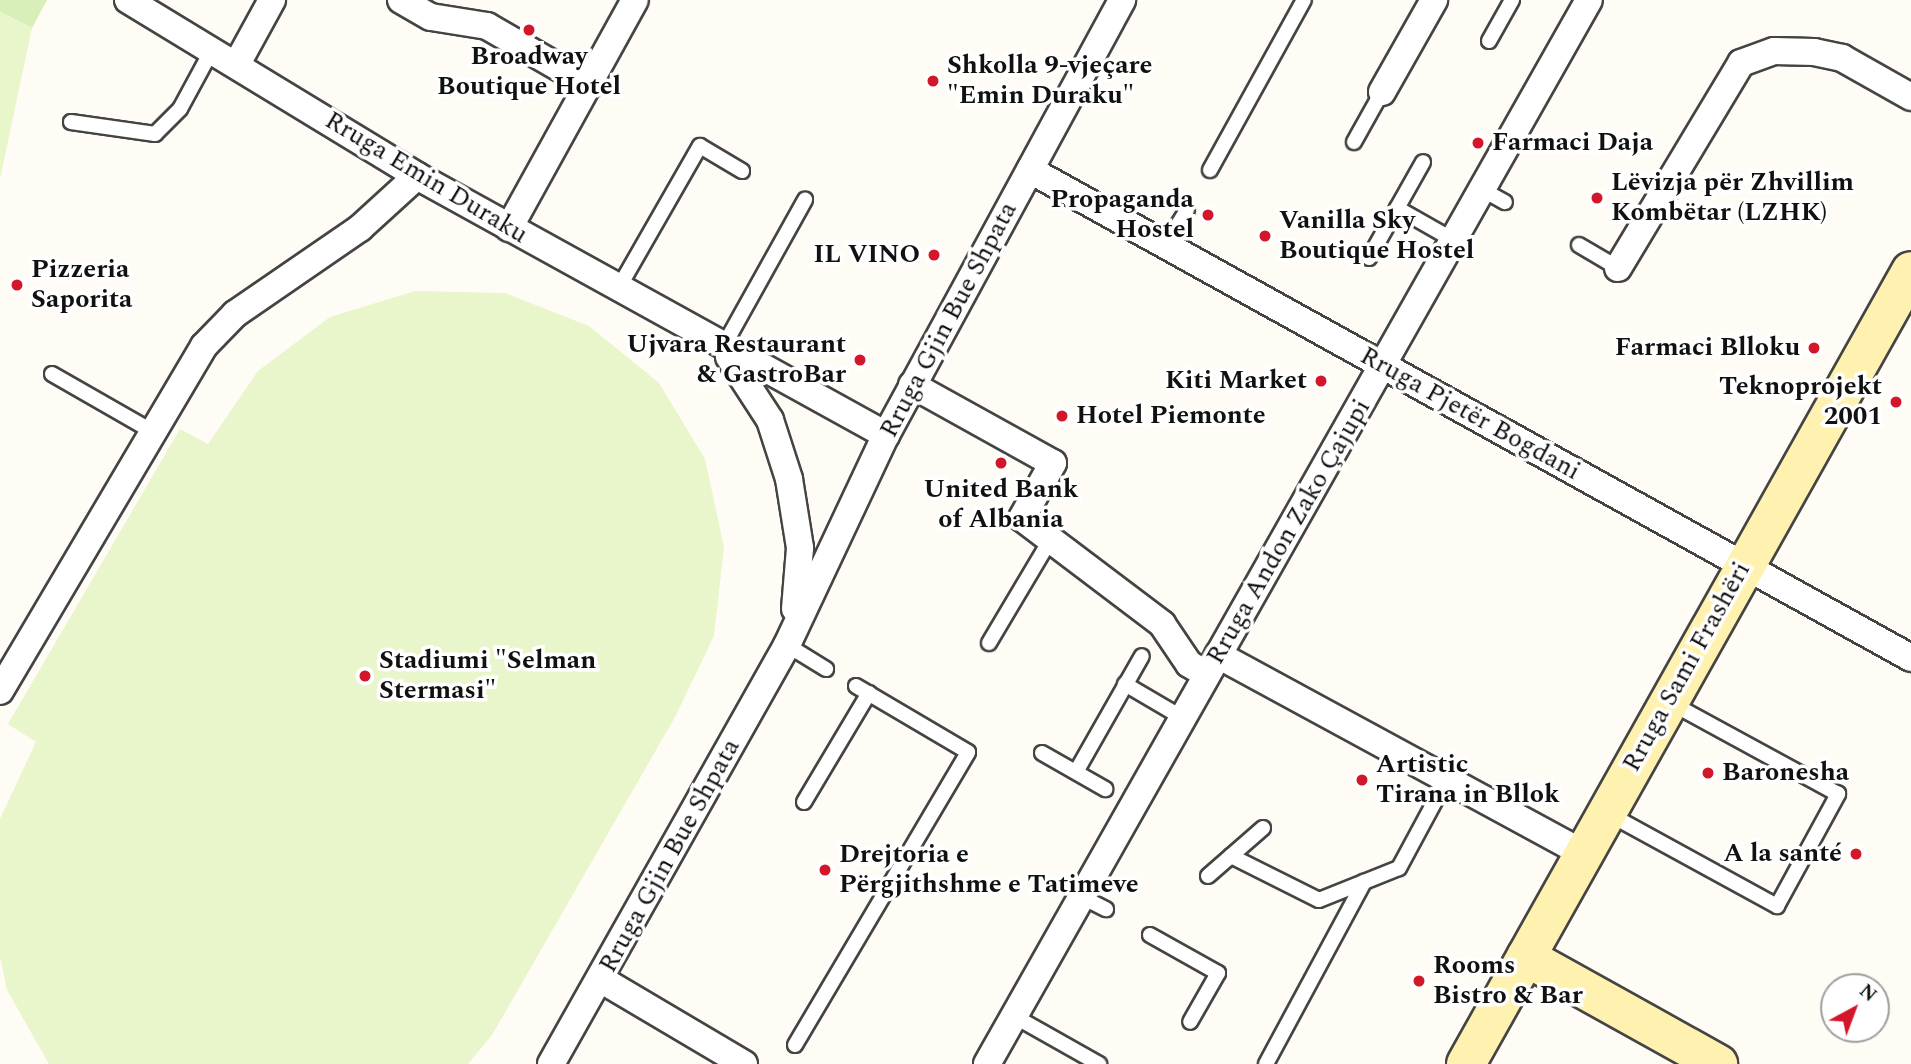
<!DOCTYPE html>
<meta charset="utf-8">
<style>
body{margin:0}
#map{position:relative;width:1911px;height:1064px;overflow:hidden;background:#fffcf5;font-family:Spectral,serif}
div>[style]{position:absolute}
.green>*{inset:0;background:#d8efb8}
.pitch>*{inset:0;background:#e9f5cb}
.roads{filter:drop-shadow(2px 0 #444) drop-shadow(-2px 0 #444) drop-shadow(0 2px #444) drop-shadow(0 -2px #444)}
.lane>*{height:14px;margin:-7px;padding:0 7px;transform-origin:7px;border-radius:7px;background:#fff}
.street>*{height:26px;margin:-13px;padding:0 13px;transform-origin:13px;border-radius:13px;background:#fff}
.secondary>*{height:38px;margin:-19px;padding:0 19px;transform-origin:19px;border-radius:19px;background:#fff2b0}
.dots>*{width:19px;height:19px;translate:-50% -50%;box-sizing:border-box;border:4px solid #fff;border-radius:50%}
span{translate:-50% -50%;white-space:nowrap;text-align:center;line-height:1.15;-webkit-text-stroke:7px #fff;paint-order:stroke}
.poi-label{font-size:26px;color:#111;font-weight:700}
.left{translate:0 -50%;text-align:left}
.right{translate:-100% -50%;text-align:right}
.street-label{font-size:26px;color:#111}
.north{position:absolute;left:1820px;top:973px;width:70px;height:70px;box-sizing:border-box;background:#fff;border:2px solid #a0a0a0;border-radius:50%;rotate:41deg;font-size:19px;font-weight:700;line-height:28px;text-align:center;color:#111}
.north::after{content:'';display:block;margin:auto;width:24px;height:32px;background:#d3172a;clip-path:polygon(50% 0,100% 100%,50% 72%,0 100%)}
</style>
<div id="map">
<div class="green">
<div style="clip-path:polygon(0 0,47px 0,32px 28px,0 12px)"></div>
</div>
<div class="pitch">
<div style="clip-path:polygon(0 12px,32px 28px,0 179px)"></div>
<div style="clip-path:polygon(415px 291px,505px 293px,589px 326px,659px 383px,705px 459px,724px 547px,714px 636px,675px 717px,492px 1035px,468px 1064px,49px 1064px,7px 990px,0 957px,0 819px,36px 742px,8px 724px,180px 429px,208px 444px,258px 371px,330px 317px)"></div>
</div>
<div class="roads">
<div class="lane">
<div style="left:1489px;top:41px;width:47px;rotate:-60.7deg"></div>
<div style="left:71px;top:122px;width:85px;rotate:8.1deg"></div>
<div style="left:155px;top:134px;width:35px;rotate:-45deg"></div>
<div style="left:180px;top:109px;width:69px;rotate:-61.6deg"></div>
<div style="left:1354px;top:142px;width:57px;rotate:-60.8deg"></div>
<div style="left:1210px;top:170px;width:194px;rotate:-61.1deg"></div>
<div style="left:1483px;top:190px;width:25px;rotate:29deg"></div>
<div style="left:1397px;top:208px;width:67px;rotate:29.6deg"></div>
<div style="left:1165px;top:245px;width:41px;rotate:-57.8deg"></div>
<div style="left:1579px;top:245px;width:45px;rotate:30.5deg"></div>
<div style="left:1369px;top:258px;width:110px;rotate:-60.6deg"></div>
<div style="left:618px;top:289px;width:165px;rotate:-60.2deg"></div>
<div style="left:700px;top:146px;width:49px;rotate:30.8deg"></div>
<div style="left:722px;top:349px;width:171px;rotate:-60.9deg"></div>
<div style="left:52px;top:374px;width:119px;rotate:29.8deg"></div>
<div style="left:989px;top:643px;width:123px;rotate:-59.3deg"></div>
<div style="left:787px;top:645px;width:46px;rotate:31.6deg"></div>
<div style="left:1125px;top:684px;width:67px;rotate:30.4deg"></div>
<div style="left:1042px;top:753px;width:73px;rotate:29.7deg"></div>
<div style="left:1076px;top:772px;width:133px;rotate:-60.4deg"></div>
<div style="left:804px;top:802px;width:127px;rotate:-59.2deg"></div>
<div style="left:1607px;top:813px;width:194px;rotate:28.7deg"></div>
<div style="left:1777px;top:906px;width:128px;rotate:-61.4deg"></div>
<div style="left:1838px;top:794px;width:190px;rotate:-151.4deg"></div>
<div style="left:1231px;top:856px;width:98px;rotate:26.6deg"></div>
<div style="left:1319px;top:900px;width:86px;rotate:-21.8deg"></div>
<div style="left:1399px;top:868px;width:101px;rotate:-61.7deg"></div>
<div style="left:1208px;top:876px;width:73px;rotate:-41.1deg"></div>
<div style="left:1082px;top:897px;width:27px;rotate:27deg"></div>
<div style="left:1150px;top:935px;width:78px;rotate:29.2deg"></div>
<div style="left:1218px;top:973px;width:56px;rotate:119.7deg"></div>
<div style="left:1014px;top:1016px;width:98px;rotate:29.5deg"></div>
<div style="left:795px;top:1045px;width:340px;rotate:-59.4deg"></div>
<div style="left:968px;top:752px;width:130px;rotate:-149.5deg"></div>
<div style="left:1266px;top:1064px;width:207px;rotate:-61.7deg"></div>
</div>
<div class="street">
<div style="left:128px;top:0;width:338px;rotate:31.3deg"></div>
<div style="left:417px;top:176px;width:536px;rotate:28.91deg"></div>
<div style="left:401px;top:0;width:34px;rotate:30deg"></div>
<div style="left:431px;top:17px;width:57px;rotate:9.1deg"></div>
<div style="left:487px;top:26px;width:118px;rotate:30deg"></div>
<div style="left:238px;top:62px;width:71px;rotate:-61.3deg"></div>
<div style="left:1382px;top:92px;width:106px;rotate:-60.5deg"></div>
<div style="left:1030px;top:170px;width:1007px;rotate:28.98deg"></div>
<div style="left:509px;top:228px;width:260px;rotate:-61.1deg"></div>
<div style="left:1618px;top:268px;width:239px;rotate:-59deg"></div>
<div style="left:1741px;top:63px;width:35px;rotate:-20deg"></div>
<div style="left:1774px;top:51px;width:40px;rotate:1.4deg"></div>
<div style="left:1814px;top:52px;width:29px;rotate:12deg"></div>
<div style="left:1842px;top:58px;width:79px;rotate:29.5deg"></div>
<div style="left:729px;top:357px;width:75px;rotate:56.9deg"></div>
<div style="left:770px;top:420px;width:62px;rotate:72.1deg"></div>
<div style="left:789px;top:479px;width:70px;rotate:80.9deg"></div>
<div style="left:800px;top:548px;width:61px;rotate:94.7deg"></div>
<div style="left:912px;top:385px;width:161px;rotate:29deg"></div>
<div style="left:1053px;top:463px;width:63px;rotate:119.4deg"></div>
<div style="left:1022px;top:518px;width:176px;rotate:37.1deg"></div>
<div style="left:1162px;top:624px;width:48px;rotate:56deg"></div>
<div style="left:1189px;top:664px;width:20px;rotate:30deg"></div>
<div style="left:1218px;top:655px;width:415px;rotate:28.5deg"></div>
<div style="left:0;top:691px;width:401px;rotate:-59.4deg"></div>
<div style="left:204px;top:346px;width:45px;rotate:-45.9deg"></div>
<div style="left:235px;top:314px;width:152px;rotate:-34.5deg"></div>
<div style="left:360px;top:228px;width:77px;rotate:-42.4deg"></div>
<div style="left:602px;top:980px;width:165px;rotate:30.6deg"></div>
<div style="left:551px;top:1064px;width:481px;rotate:-60.6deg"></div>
<div style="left:787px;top:645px;width:232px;rotate:-64.8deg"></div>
<div style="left:886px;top:435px;width:495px;rotate:-61.5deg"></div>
<div style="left:987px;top:1064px;width:1222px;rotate:-60.5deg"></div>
</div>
<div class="secondary">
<div style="left:1526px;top:957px;width:220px;rotate:29.1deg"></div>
<div style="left:1466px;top:1064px;width:909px;rotate:-60.7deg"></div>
</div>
</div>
<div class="dots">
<div style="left:529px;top:30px;background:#d3172a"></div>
<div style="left:933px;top:81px;background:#d3172a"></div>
<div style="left:1478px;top:143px;background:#d3172a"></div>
<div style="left:1597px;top:198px;background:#d3172a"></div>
<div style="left:1208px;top:215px;background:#d3172a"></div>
<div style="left:1265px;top:236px;background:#d3172a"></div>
<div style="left:934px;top:255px;background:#d3172a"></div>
<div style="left:17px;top:285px;background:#d3172a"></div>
<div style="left:1814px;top:348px;background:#d3172a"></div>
<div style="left:860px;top:360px;background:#d3172a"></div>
<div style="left:1321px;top:381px;background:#d3172a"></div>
<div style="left:1896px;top:402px;background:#d3172a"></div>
<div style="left:1062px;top:416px;background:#d3172a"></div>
<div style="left:1001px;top:463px;background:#d3172a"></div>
<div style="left:365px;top:676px;background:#d3172a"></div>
<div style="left:1708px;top:773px;background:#d3172a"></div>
<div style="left:1362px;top:780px;background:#d3172a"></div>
<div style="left:1856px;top:854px;background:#d3172a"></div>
<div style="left:825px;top:870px;background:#d3172a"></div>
<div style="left:1419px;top:981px;background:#d3172a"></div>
</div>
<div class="poi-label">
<span style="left:529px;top:72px">Broadway<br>Boutique Hotel</span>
<span class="left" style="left:947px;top:81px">Shkolla 9-vjeçare<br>"Emin Duraku"</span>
<span class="left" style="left:1492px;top:143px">Farmaci Daja</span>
<span class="left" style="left:1611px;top:198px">Lëvizja për Zhvillim<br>Kombëtar (LZHK)</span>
<span class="right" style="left:1194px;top:215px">Propaganda<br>Hostel</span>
<span class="left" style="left:1279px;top:236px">Vanilla Sky<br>Boutique Hostel</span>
<span class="right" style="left:920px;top:255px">IL VINO</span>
<span class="left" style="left:31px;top:285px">Pizzeria<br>Saporita</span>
<span class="right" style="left:846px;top:360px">Ujvara Restaurant<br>&amp; GastroBar</span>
<span class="right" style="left:1800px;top:348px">Farmaci Blloku</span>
<span class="right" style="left:1307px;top:381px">Kiti Market</span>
<span class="right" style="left:1882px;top:402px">Teknoprojekt<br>2001</span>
<span class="left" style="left:1076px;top:416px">Hotel Piemonte</span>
<span style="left:1001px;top:505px">United Bank<br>of Albania</span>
<span class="left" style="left:379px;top:676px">Stadiumi "Selman<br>Stermasi"</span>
<span class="left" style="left:1376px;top:780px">Artistic<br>Tirana in Bllok</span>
<span class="left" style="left:1722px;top:773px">Baronesha</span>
<span class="right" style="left:1842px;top:854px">A la santé</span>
<span class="left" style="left:839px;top:870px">Drejtoria e<br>Përgjithshme e Tatimeve</span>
<span class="left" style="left:1433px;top:981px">Rooms<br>Bistro &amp; Bar</span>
</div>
<div class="street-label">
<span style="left:426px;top:178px;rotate:31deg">Rruga Emin Duraku</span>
<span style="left:949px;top:320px;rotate:-62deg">Rruga Gjin Bue Shpata</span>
<span style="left:1470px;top:414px;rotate:29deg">Rruga Pjetër Bogdani</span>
<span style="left:1289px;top:532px;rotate:-60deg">Rruga Andon Zako Çajupi</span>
<span style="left:1687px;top:667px;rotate:-61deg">Rruga Sami Frashëri</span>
<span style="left:670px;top:856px;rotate:-61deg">Rruga Gjin Bue Shpata</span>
</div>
<div class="north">N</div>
</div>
